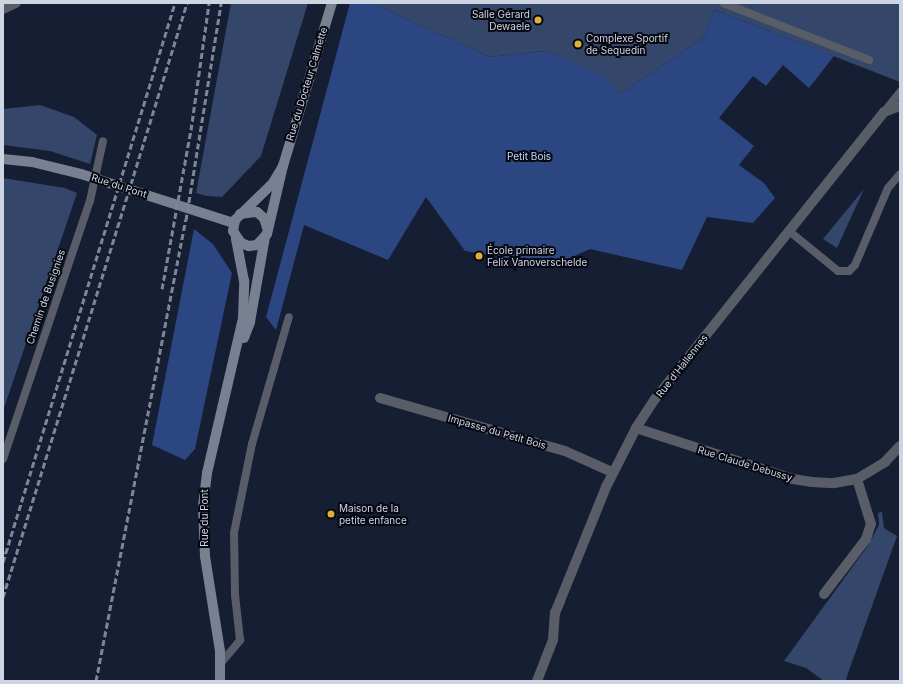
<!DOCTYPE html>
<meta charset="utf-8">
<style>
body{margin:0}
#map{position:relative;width:903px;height:684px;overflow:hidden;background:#151e32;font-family:Inter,sans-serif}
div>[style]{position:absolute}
.green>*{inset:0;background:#344669}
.forest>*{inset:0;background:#2b4681}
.lane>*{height:8px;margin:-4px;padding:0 4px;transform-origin:4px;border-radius:4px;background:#585d67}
.street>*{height:10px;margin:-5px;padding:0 5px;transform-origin:5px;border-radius:5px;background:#585d67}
.secondary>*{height:10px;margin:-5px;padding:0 5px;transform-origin:5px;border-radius:5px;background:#788191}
.rail>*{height:3px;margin-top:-1.5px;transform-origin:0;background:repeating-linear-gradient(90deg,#7e8696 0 6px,transparent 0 9px)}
.dots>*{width:11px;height:11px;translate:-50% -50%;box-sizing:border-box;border:2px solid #050811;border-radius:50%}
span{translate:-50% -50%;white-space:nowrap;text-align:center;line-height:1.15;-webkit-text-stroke:4px #050811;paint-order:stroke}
.poi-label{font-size:10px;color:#ced5e2}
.right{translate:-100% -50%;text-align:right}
.left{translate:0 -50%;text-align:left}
.street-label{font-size:10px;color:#ced5e2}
.park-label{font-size:10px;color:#c5d8fb}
.frame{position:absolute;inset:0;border:4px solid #ced5e2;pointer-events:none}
</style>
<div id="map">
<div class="green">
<div style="clip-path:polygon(231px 3px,308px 3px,261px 156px,222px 197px,207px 196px,196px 193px)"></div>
<div style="clip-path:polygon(372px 3px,900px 3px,900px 82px,715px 10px,703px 38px,620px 94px,603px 76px,545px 51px,490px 57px)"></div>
<div style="clip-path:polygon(40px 105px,74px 117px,97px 135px,90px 164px,50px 151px,3px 145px,3px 109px)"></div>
<div style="clip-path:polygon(3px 178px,65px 188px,77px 193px,3px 411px)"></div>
<div style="clip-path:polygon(864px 189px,837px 248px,823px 239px)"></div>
<div style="clip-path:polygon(882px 512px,884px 528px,897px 536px,846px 679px,848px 681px,824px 681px,806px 668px,784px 661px,867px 547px,879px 525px,878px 513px)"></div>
</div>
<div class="forest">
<div style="clip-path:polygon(350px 3px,372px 3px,490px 57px,545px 51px,604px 76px,620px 94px,703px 38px,715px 10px,834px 56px,809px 88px,783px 65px,766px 86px,753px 76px,719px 118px,754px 146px,739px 165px,764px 183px,775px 198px,753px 223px,707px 217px,682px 270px,590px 249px,552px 266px,465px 251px,426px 197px,388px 260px,304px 225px,276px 330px,266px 317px)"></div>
<div style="clip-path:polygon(194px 229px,213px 244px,232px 273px,195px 449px,185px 460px,152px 445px)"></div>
</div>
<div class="lane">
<div style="left:723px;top:3px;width:157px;rotate:21.3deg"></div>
<div style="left:884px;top:112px;width:26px;rotate:-51deg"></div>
<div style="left:789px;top:231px;width:63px;rotate:39.2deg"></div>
<div style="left:838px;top:271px;width:11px"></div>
<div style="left:849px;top:271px;width:8px;rotate:-45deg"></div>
<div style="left:855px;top:265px;width:84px;rotate:-66.8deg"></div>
<div style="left:888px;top:188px;width:18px;rotate:-49deg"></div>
<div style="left:3px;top:459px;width:272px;rotate:-71.4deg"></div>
<div style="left:90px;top:201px;width:61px;rotate:-77.8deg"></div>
<div style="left:221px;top:663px;width:30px;rotate:-50deg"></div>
<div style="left:240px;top:640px;width:45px;rotate:-96.3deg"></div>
<div style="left:235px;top:595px;width:62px;rotate:-90.9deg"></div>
<div style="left:234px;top:533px;width:91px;rotate:-78.6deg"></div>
<div style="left:252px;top:444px;width:132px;rotate:-73.8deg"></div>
</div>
<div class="street">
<div style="left:3px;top:9px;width:14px;rotate:-25deg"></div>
<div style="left:380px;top:398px;width:192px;rotate:16deg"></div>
<div style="left:565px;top:451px;width:51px;rotate:24.1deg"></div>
<div style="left:636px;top:428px;width:165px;rotate:18deg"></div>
<div style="left:793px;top:479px;width:19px;rotate:9deg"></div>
<div style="left:812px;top:482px;width:22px;rotate:3deg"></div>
<div style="left:834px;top:483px;width:23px;rotate:-10deg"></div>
<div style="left:857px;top:479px;width:33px;rotate:-31deg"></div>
<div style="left:885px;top:462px;width:22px;rotate:-47deg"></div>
<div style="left:824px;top:594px;width:69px;rotate:-52.6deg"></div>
<div style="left:866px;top:539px;width:16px;rotate:-72deg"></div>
<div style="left:871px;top:524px;width:47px;rotate:-107.3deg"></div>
<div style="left:537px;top:681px;width:44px;rotate:-68.7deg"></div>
<div style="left:553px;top:640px;width:27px;rotate:-86deg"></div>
<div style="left:555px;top:613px;width:13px;rotate:-67deg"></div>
<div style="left:560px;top:601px;width:123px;rotate:-68deg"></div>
<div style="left:606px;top:487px;width:66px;rotate:-63deg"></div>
<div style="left:636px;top:428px;width:35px;rotate:-57deg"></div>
<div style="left:655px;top:399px;width:367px;rotate:-51.4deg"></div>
<div style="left:884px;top:112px;width:17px;rotate:-21deg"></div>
</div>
<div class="secondary">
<div style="left:3px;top:159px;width:29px;rotate:6deg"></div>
<div style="left:32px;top:162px;width:50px;rotate:13.8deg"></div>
<div style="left:81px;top:174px;width:161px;rotate:17.8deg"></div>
<div style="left:283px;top:166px;width:21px;rotate:121deg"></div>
<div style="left:272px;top:184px;width:52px;rotate:135.8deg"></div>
<div style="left:235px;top:220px;width:11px;rotate:100deg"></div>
<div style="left:233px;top:231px;width:14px;rotate:56deg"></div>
<div style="left:241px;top:243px;width:9px;rotate:21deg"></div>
<div style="left:249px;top:246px;width:8px;rotate:-7deg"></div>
<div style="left:257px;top:245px;width:15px;rotate:-48deg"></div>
<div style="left:267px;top:234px;width:70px;rotate:-76.8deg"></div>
<div style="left:283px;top:166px;width:170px;rotate:-73.3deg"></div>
<div style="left:240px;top:214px;width:17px;rotate:-7deg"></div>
<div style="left:257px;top:212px;width:9px;rotate:41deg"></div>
<div style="left:264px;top:218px;width:10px;rotate:73deg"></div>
<div style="left:244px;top:338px;width:17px;rotate:-69deg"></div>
<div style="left:250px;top:322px;width:86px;rotate:-80deg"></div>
<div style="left:220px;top:681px;width:30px;rotate:-90deg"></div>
<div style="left:220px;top:651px;width:96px;rotate:-99deg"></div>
<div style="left:205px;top:556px;width:50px;rotate:-92.3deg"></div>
<div style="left:203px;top:506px;width:33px;rotate:-83deg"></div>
<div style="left:207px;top:473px;width:159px;rotate:-76.9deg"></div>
<div style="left:243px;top:318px;width:37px;rotate:-88deg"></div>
<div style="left:244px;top:281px;width:43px;rotate:-100.8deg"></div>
</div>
<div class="rail">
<div style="left:162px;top:289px;width:162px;rotate:-79.7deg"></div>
<div style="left:191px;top:130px;width:128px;rotate:-81.9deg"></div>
<div style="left:3px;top:562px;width:585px;rotate:-72.9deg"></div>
<div style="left:3px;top:597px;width:622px;rotate:-72.79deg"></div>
<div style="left:96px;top:681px;width:470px;rotate:-79deg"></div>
<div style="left:186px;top:220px;width:220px;rotate:-80.8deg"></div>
</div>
<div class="dots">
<div style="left:538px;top:20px;background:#e3ae35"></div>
<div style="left:578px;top:44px;background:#e3ae35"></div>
<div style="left:479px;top:256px;background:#e3ae35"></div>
<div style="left:331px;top:514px;background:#e3ae35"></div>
</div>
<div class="poi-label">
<span class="right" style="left:530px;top:20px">Salle Gérard<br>Dewaele</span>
<span class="left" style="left:586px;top:44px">Complexe Sportif<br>de Sequedin</span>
<span class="left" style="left:487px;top:256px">École primaire<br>Felix Vanoverschelde</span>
<span class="left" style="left:339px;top:514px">Maison de la<br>petite enfance</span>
</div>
<div class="street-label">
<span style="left:307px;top:84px;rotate:-73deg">Rue du Docteur Calmette</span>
<span style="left:119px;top:186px;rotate:18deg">Rue du Pont</span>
<span style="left:46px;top:297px;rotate:-71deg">Chemin de Busignies</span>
<span style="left:682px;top:366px;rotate:-52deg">Rue d'Hallennes</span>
<span style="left:497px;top:432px;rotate:16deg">Impasse du Petit Bois</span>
<span style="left:745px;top:464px;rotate:17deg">Rue Claude Debussy</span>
<span style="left:205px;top:518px;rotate:-90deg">Rue du Pont</span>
</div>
<div class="park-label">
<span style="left:529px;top:157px">Petit Bois</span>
</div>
<div class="frame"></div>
</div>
